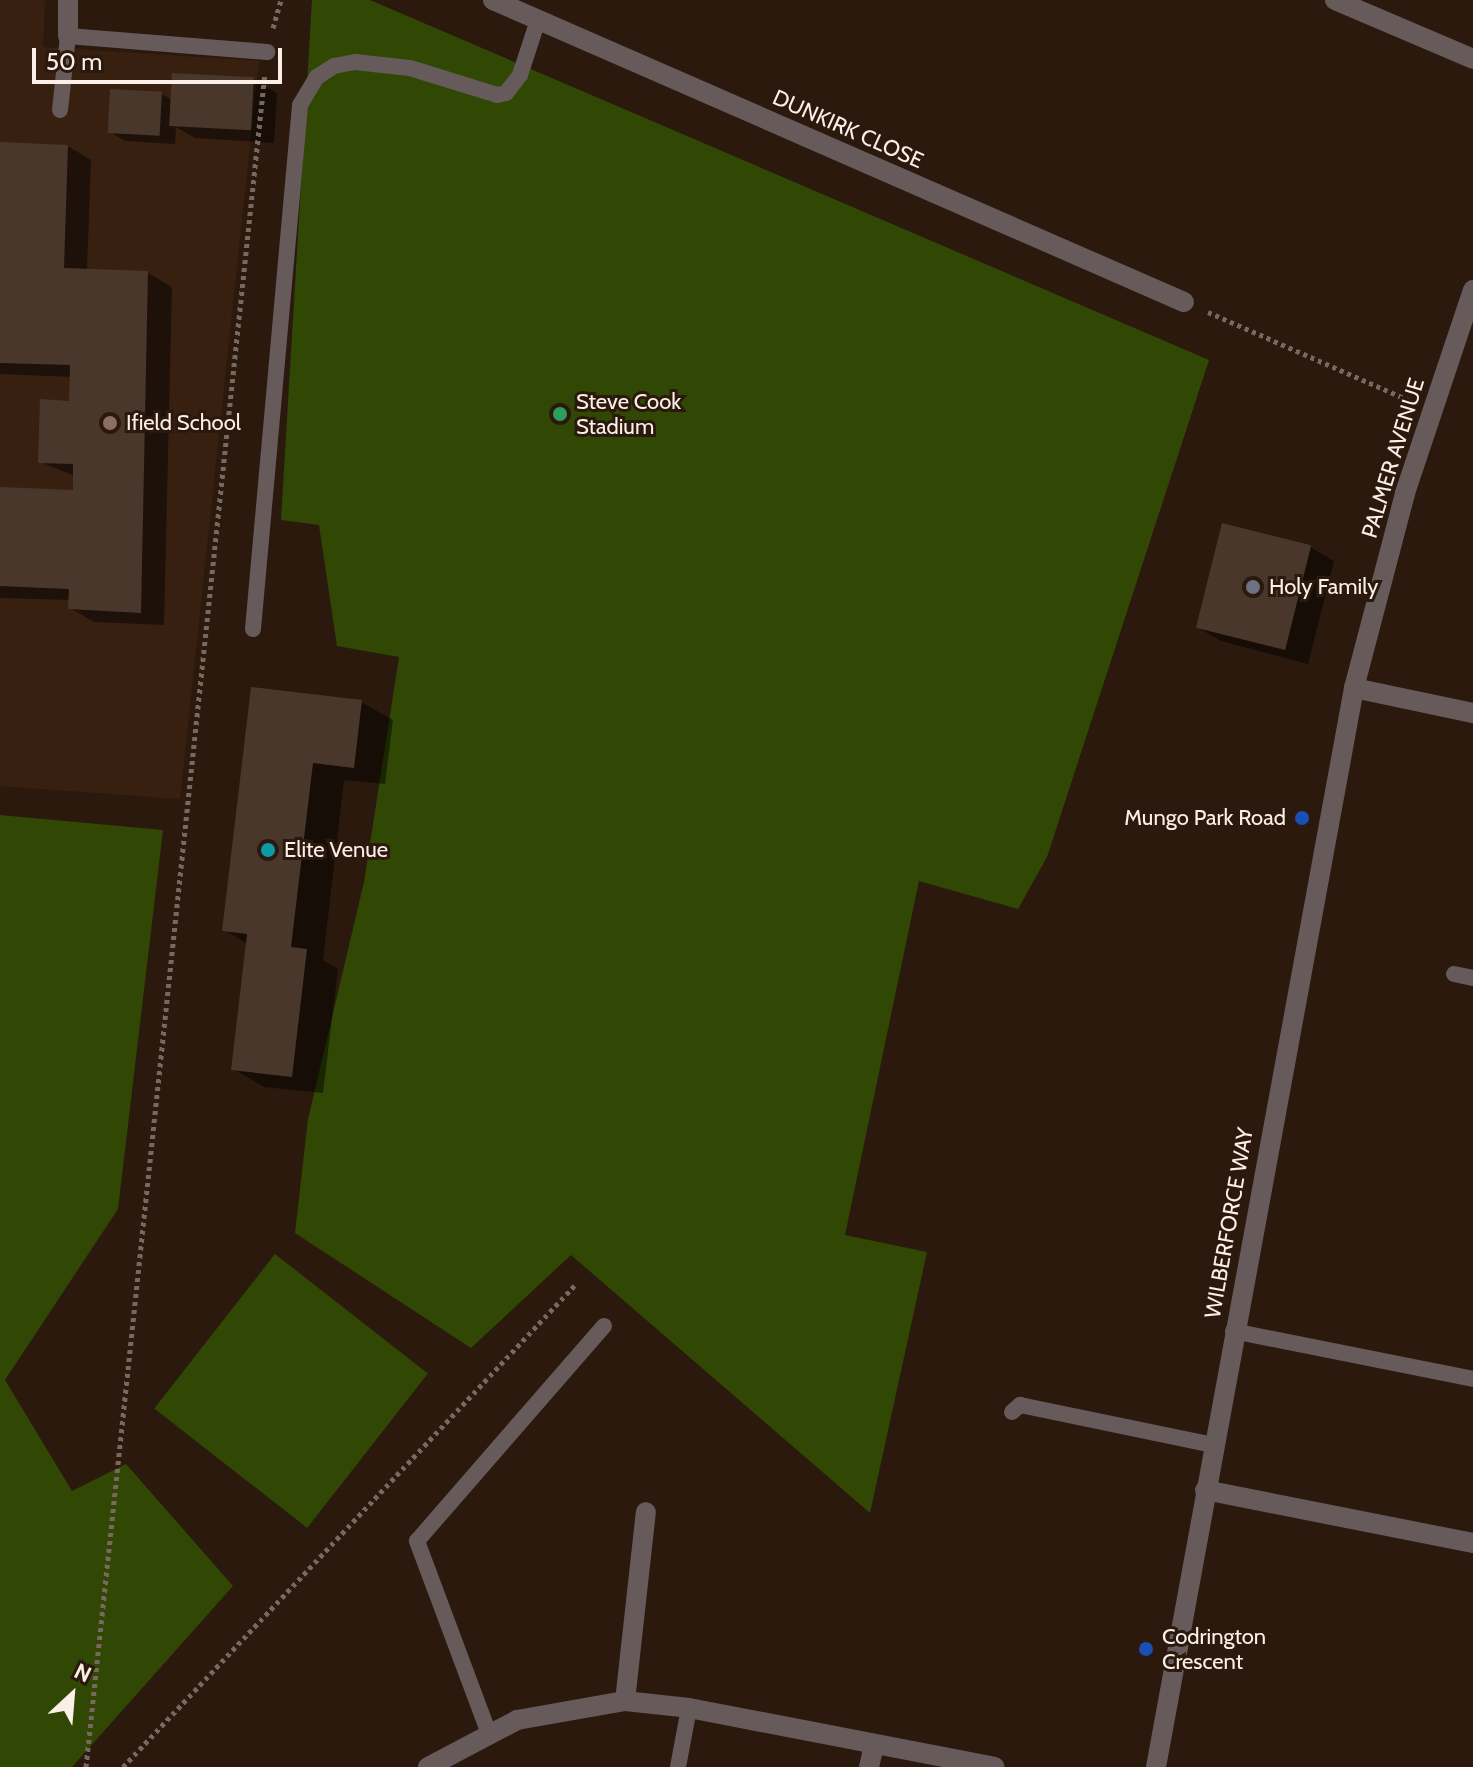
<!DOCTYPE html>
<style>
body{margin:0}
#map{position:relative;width:1473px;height:1767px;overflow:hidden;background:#2b190e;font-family:Cabin,sans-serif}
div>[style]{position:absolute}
.built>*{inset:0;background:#382011}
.green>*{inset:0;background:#314805;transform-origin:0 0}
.shadow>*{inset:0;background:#0007}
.building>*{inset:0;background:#4a372b;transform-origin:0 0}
.path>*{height:5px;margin-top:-2.5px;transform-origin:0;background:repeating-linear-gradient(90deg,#79685e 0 4px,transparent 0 8px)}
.service>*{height:16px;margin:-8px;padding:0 8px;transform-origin:8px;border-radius:8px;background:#665a5b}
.minor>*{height:20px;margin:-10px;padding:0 10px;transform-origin:10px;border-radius:10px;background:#665a5b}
.dots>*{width:22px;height:22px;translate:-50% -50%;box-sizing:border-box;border:4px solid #2b190e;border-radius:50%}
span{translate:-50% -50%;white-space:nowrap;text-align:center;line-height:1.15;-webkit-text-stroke:6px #2b190e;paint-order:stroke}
.street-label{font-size:22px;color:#fcefe7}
.poi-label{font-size:22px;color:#fcefe7}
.left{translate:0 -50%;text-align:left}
.right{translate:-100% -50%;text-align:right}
.north{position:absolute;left:32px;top:1655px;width:80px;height:80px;-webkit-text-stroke:6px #2b190e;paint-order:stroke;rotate:26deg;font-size:22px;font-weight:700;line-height:32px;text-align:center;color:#fcefe7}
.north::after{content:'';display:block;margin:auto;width:28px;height:36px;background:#fcefe7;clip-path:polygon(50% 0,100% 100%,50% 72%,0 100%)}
.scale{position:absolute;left:32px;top:48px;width:250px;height:36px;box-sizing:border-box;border:4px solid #fcefe7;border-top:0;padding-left:10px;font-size:24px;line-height:28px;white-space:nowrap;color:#fcefe7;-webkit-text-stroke:6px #2b190e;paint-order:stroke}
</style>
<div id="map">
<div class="built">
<div style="clip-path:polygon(0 0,45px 0,43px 47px,259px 61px,180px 799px,0 786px)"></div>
</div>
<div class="green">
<div style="clip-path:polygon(312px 0,370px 0,1209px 360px,1047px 857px,1018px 909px,919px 881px,845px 1235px,927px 1252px,870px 1513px,571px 1255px,471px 1348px,295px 1233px,308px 1119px,364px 882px,399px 657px,337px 646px,319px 525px,281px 520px)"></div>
<div style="clip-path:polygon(0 815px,163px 830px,118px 1209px,5px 1380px,72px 1491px,126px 1464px,233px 1586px,72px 1767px,0 1767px)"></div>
<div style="left:275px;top:1254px;width:194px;height:196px;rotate:38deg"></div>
</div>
<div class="shadow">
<div style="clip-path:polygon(253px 79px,277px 93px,274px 143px,195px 138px,176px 127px,175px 144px,125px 141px,110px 132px,162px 94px,172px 100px)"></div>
<div style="clip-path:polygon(0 144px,68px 146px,91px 160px,87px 271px,148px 273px,172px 287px,164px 625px,94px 622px,70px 608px,70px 600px,0 598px,0 489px,74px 492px,75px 476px,40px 462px,71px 403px,72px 377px,0 374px)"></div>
<div style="clip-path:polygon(1310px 547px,1334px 561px,1308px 664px,1221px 641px,1197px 627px)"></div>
<div style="clip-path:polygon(253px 689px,361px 702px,393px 720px,385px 784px,344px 780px,323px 960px,338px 969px,323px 1093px,264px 1087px,233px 1069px,248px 944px,224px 930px)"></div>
</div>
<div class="building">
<div style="left:172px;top:73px;width:82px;height:53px;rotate:3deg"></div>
<div style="left:110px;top:89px;width:52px;height:44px;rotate:3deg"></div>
<div style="clip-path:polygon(0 142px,68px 145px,64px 268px,148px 271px,141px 613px,68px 609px,69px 589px,0 586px,0 487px,73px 490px,73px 464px,38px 463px,40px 399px,69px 401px,70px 365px,0 363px)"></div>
<div style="left:1222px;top:523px;width:92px;height:108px;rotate:14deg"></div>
<div style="clip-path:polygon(251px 687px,362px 700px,354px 768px,313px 763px,291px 947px,307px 949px,292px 1077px,231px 1070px,247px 934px,222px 931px)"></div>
</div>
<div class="path">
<div style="left:273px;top:28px;width:29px;rotate:-74deg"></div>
<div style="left:1208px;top:312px;width:219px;rotate:23.7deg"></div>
<div style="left:86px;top:1767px;width:1703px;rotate:-83.97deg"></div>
<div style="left:123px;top:1767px;width:662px;rotate:-46.84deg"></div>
</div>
<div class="service">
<div style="left:60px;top:110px;width:74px;rotate:-83.8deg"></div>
<div style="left:68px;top:36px;width:200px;rotate:4.6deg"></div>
<div style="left:253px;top:629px;width:526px;rotate:-84.87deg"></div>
<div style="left:300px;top:105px;width:33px;rotate:-59deg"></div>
<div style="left:317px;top:77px;width:20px;rotate:-33deg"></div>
<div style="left:334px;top:66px;width:21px;rotate:-11deg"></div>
<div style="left:355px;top:62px;width:55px;rotate:6.2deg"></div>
<div style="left:410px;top:68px;width:91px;rotate:17.2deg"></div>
<div style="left:497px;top:95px;width:9px;rotate:-13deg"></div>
<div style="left:506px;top:93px;width:23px;rotate:-52deg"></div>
<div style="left:520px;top:75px;width:58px;rotate:-71.9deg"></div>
<div style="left:1454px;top:974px;width:19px;rotate:12deg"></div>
<div style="left:1233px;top:1331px;width:245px;rotate:11.3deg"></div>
<div style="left:1012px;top:1412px;width:11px;rotate:-41deg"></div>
<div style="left:1020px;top:1405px;width:198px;rotate:11.7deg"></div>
<div style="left:488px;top:1731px;width:203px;rotate:-110.5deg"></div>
<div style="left:417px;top:1541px;width:285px;rotate:-49deg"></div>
<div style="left:678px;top:1767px;width:60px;rotate:-79.4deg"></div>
</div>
<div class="minor">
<div style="left:493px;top:0;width:754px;rotate:23.61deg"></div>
<div style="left:1335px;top:0;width:150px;rotate:23.1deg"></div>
<div style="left:68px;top:36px;width:36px;rotate:-90deg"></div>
<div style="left:1354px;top:688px;width:122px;rotate:11.9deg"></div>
<div style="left:1205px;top:1490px;width:273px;rotate:11.2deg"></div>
<div style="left:625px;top:1701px;width:190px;rotate:-83.7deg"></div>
<div style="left:428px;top:1767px;width:101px;rotate:-27.8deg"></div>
<div style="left:517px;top:1720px;width:110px;rotate:-10deg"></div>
<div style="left:625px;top:1701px;width:64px;rotate:6.2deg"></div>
<div style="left:689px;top:1708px;width:311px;rotate:10.9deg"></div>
<div style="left:869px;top:1767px;width:23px;rotate:-77deg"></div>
<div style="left:1156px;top:1767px;width:1097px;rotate:-79.6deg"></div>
<div style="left:1354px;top:688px;width:202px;rotate:-75.3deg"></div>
<div style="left:1405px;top:493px;width:214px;rotate:-71.5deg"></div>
</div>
<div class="dots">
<div style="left:560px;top:414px;background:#2e9e5b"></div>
<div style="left:110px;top:423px;background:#8d6e63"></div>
<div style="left:1253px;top:587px;background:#6b7280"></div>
<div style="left:1302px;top:818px;background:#1a4fb4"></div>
<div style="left:268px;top:850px;background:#0f9aa8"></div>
<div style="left:1146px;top:1649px;background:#1a4fb4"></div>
</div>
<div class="street-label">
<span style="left:848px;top:129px;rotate:24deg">DUNKIRK CLOSE</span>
<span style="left:1393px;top:458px;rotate:-73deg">PALMER AVENUE</span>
<span style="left:1229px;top:1223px;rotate:-80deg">WILBERFORCE WAY</span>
</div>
<div class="poi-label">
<span class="left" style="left:576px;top:414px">Steve Cook<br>Stadium</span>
<span class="left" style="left:126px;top:423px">Ifield School</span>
<span class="left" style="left:1269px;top:587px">Holy Family</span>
<span class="right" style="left:1286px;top:818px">Mungo Park Road</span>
<span class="left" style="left:284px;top:850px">Elite Venue</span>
<span class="left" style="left:1162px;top:1649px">Codrington<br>Crescent</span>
</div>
<div class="north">N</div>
<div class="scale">50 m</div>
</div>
